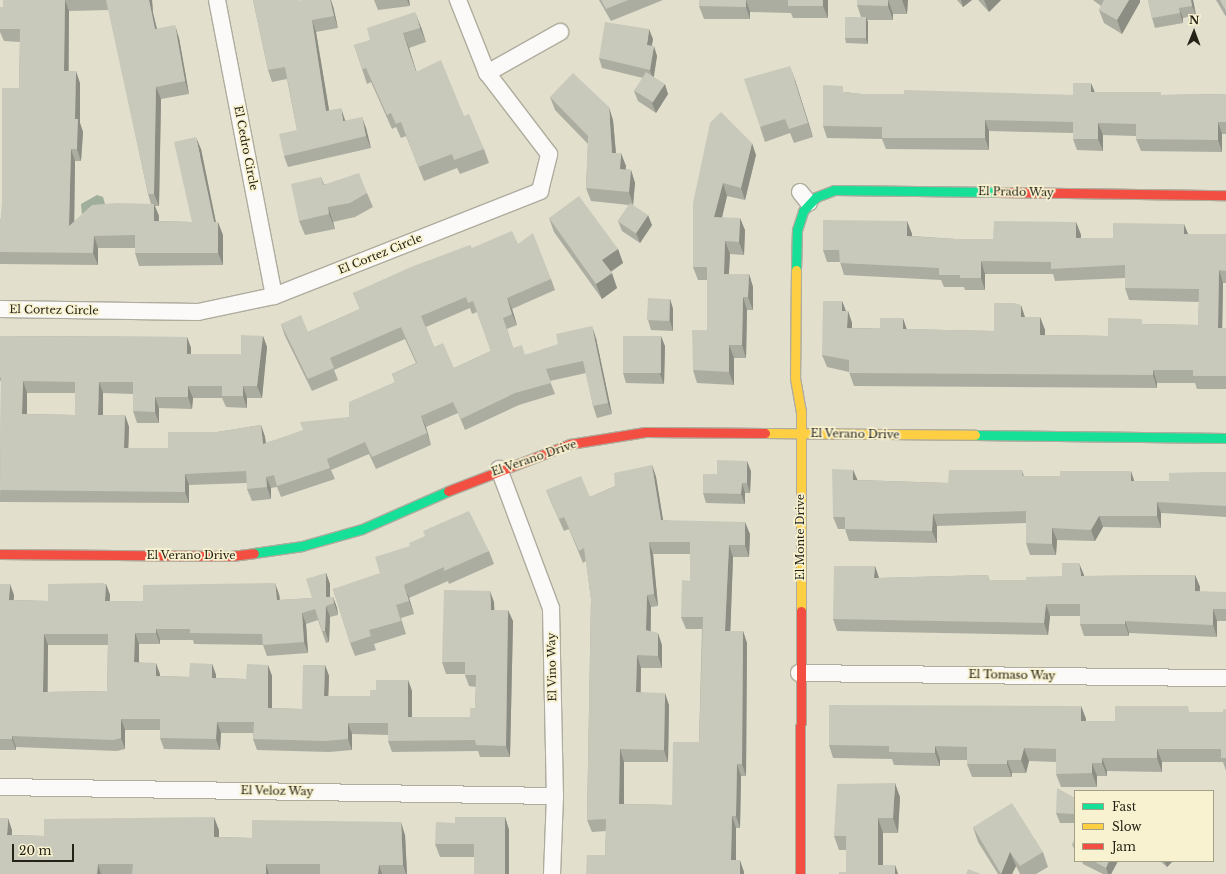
<!DOCTYPE html>
<style>
body{margin:0}
#map{position:relative;width:1226px;height:874px;overflow:hidden;background:#e2dfcd;font-family:"Libre Baskerville",serif}
div>[style]{position:absolute}
.water>*{inset:0;background:#9faf9b}
.roads{filter:drop-shadow(1px 0 #afac9e) drop-shadow(-1px 0 #afac9e) drop-shadow(0 1px #afac9e) drop-shadow(0 -1px #afac9e)}
.street>*{height:16px;margin:-8px;padding:0 8px;transform-origin:8px;border-radius:8px;background:#fbfaf8}
.fast>*{height:9px;margin:-4.5px;padding:0 4.5px;transform-origin:4.5px;border-radius:4.5px;background:#16e098}
.slow>*{height:9px;margin:-4.5px;padding:0 4.5px;transform-origin:4.5px;border-radius:4.5px;background:#ffcf43}
.jam>*{height:9px;margin:-4.5px;padding:0 4.5px;transform-origin:4.5px;border-radius:4.5px;background:#f24e42}
.wall>*{inset:0;background:#acada1}
.shaded-wall>*{inset:0;background:#8c8d83}
.building>*{inset:0;background:#c8c9bb;transform-origin:0 0}
span{translate:-50% -50%;white-space:nowrap;text-align:center;line-height:1.15;-webkit-text-stroke:3.5px #f8f2d1;paint-order:stroke}
.street-label{font-size:11px;color:#252317}
.legend{position:absolute;left:1074px;top:790px;width:140px;height:72px;box-sizing:border-box;background:#f8f2d1;border:1px solid #a49f87;margin:0;padding:5px 7px;list-style:none;font-size:12px;color:#252317}
.legend li{display:flex;align-items:center;gap:8px;height:20px}
.legend b{width:20px;border:1px solid #a49f87}
.north{position:absolute;left:1174px;top:12px;width:40px;height:40px;-webkit-text-stroke:3px #f8f2d1;paint-order:stroke;rotate:1deg;font-size:11px;font-weight:700;line-height:16px;text-align:center;color:#252317}
.north::after{content:'';display:block;margin:auto;width:14px;height:18px;background:#252317;clip-path:polygon(50% 0,100% 100%,50% 72%,0 100%)}
.scale{position:absolute;left:12px;top:844px;width:62px;height:18px;box-sizing:border-box;border:2px solid #252317;border-top:0;padding-left:5px;font-size:12px;line-height:14px;white-space:nowrap;color:#252317;-webkit-text-stroke:3px #f8f2d1;paint-order:stroke}
</style>
<div id="map">
<div class="water">
<div style="clip-path:polygon(97px 195px,103px 197px,105px 204px,82px 215px,81px 204px)"></div>
</div>
<div class="roads">
<div class="street">
<div style="left:217px;top:0;width:301px;rotate:79.1deg"></div>
<div style="left:487px;top:73px;width:84px;rotate:-29.3deg"></div>
<div style="left:800px;top:192px;width:14px;rotate:51deg"></div>
<div style="left:0;top:309px;width:198px;rotate:0.9deg"></div>
<div style="left:198px;top:312px;width:78px;rotate:-11.9deg"></div>
<div style="left:274px;top:296px;width:286px;rotate:-21.5deg"></div>
<div style="left:540px;top:191px;width:38px;rotate:-76deg"></div>
<div style="left:549px;top:154px;width:102px;rotate:-127.4deg"></div>
<div style="left:487px;top:73px;width:79px;rotate:-111.7deg"></div>
<div style="left:499px;top:469px;width:148px;rotate:69.5deg"></div>
<div style="left:551px;top:608px;width:188px;rotate:88.8deg"></div>
<div style="left:555px;top:796px;width:78px;rotate:92.2deg"></div>
<div style="left:799px;top:673px;width:427px;rotate:0.7deg"></div>
<div style="left:0;top:787px;width:555px;rotate:0.93deg"></div>
</div>
<div class="fast">
<div style="left:796px;top:270px;width:40px;rotate:-88.6deg"></div>
<div style="left:797px;top:230px;width:20px;rotate:-72deg"></div>
<div style="left:803px;top:211px;width:19px;rotate:-47deg"></div>
<div style="left:816px;top:197px;width:19px;rotate:-21deg"></div>
<div style="left:834px;top:190px;width:163px;rotate:0.7deg"></div>
<div style="left:975px;top:435px;width:251px;rotate:0.7deg"></div>
<div style="left:254px;top:553px;width:49px;rotate:-8.3deg"></div>
<div style="left:302px;top:546px;width:62px;rotate:-15.8deg"></div>
<div style="left:362px;top:529px;width:94px;rotate:-23.8deg"></div>
</div>
<div class="slow">
<div style="left:796px;top:270px;width:108px;rotate:90.5deg"></div>
<div style="left:795px;top:378px;width:34px;rotate:80deg"></div>
<div style="left:801px;top:411px;width:200px;rotate:90deg"></div>
<div style="left:765px;top:433px;width:210px;rotate:0.5deg"></div>
</div>
<div class="jam">
<div style="left:997px;top:192px;width:229px;rotate:0.8deg"></div>
<div style="left:448px;top:491px;width:131px;rotate:-21.1deg"></div>
<div style="left:570px;top:444px;width:76px;rotate:-9.1deg"></div>
<div style="left:645px;top:432px;width:120px;rotate:0.5deg"></div>
<div style="left:0;top:554px;width:231px;rotate:0.5deg"></div>
<div style="left:231px;top:556px;width:23px;rotate:-7deg"></div>
<div style="left:800px;top:874px;width:263px;rotate:-89.8deg"></div>
</div>
</div>
<div class="wall">
<div style="clip-path:polygon(evenodd,3px 0,152px 0,153px 13px,157px 29px,179px 38px,189px 94px,161px 99px,159px 206px,155px 206px,159px 216px,159px 221px,192px 222px,201px 149px,216px 222px,223px 235px,223px 265px,139px 266px,135px 253px,135px 248px,98px 248px,98px 265px,0 264px,0 218px,1px 218px,19px 88px,20px 42px,4px 41px,0 32px,0 7px,3px 7px,3px 0,109px 10px,148px 194px,151px 204px,74px 221px,75px 161px,81px 161px,83px 132px,80px 123px,80px 83px,69px 71px,69px 11px,109px 10px)"></div>
<div style="clip-path:polygon(253px 0,333px 6px,338px 28px,316px 32px,329px 110px,345px 120px,366px 128px,371px 148px,288px 167px,284px 156px,297px 130px,287px 79px,272px 82px,268px 70px)"></div>
<div style="clip-path:polygon(374px 0,409px 0,410px 6px,378px 10px)"></div>
<div style="clip-path:polygon(599px 0,663px 0,611px 21px)"></div>
<div style="clip-path:polygon(699px 0,828px 0,828px 18px,793px 18px,791px 13px,750px 12px,750px 19px,704px 19px,699px 6px)"></div>
<div style="clip-path:polygon(857px 0,908px 0,907px 14px,893px 14px,893px 20px,867px 20px,868px 22px,868px 44px,846px 43px,845px 38px,861px 17px,857px 5px)"></div>
<div style="clip-path:polygon(957px 0,972px 0,963px 7px)"></div>
<div style="clip-path:polygon(978px 0,1001px 0,989px 12px)"></div>
<div style="clip-path:polygon(1093px 0,1140px 0,1140px 2px,1122px 34px,1104px 23px,1099px 10px,1101px 6px)"></div>
<div style="clip-path:polygon(1148px 0,1193px 0,1196px 15px,1183px 18px,1183px 23px,1155px 28px,1152px 18px)"></div>
<div style="clip-path:polygon(1216px 0,1226px 0,1226px 17px)"></div>
<div style="clip-path:polygon(421px 27px,426px 42px,409px 48px,416px 72px,464px 116px,484px 149px,489px 163px,460px 174px,457px 168px,424px 181px,406px 136px,401px 138px,396px 127px,392px 129px,371px 82px,367px 84px,354px 45px)"></div>
<div style="clip-path:polygon(653px 39px,652px 45px,657px 56px,654px 77px,668px 94px,656px 113px,638px 101px,634px 91px,643px 78px,602px 68px,599px 58px)"></div>
<div style="clip-path:polygon(795px 80px,813px 137px,794px 143px,790px 133px,765px 142px,760px 127px)"></div>
<div style="clip-path:polygon(845px 92px,861px 94px,1073px 95px,1094px 92px,1162px 95px,1226px 94px,1226px 134px,1222px 134px,1222px 152px,1141px 151px,1136px 139px,1136px 136px,1103px 135px,1103px 151px,1077px 150px,1073px 139px,1073px 133px,989px 131px,989px 150px,886px 149px,882px 139px,827px 138px,823px 126px)"></div>
<div style="clip-path:polygon(550px 97px,613px 120px,616px 153px,626px 166px,625px 169px,631px 170px,635px 183px,633px 205px,652px 225px,640px 243px,622px 231px,618px 221px,629px 205px,591px 201px,586px 188px,588px 144px,555px 110px)"></div>
<div style="clip-path:polygon(756px 155px,745px 200px,727px 196px,722px 217px,745px 230px,744px 255px,730px 254px,729px 274px,749px 274px,753px 287px,753px 310px,747px 310px,746px 358px,734px 358px,734px 385px,697px 383px,693px 370px,707px 330px,707px 280px,698px 280px,693px 267px,693px 203px)"></div>
<div style="clip-path:polygon(321px 177px,324px 184px,367px 193px,373px 207px,355px 217px,333px 222px,335px 229px,305px 235px,299px 221px)"></div>
<div style="clip-path:polygon(549px 218px,618px 249px,623px 263px,611px 272px,617px 288px,602px 299px,554px 232px)"></div>
<div style="clip-path:polygon(907px 221px,912px 234px,912px 236px,956px 239px,993px 239px,1076px 222px,1081px 235px,1080px 238px,1113px 238px,1188px 234px,1226px 234px,1226px 283px,1223px 283px,1222px 328px,1226px 329px,1226px 389px,1197px 389px,1195px 383px,1157px 383px,1157px 388px,854px 386px,849px 372px,827px 367px,822px 355px,842px 301px,846px 311px,848px 311px,852px 323px,852px 328px,994px 331px,1025px 317px,1040px 317px,1045px 330px,1045px 335px,1108px 336px,1144px 324px,1198px 325px,1199px 302px,1129px 300px,1125px 288px,1125px 278px,1055px 281px,1053px 274px,985px 274px,985px 290px,965px 290px,964px 287px,944px 287px,941px 280px,844px 275px,840px 262px,827px 262px,823px 250px)"></div>
<div style="clip-path:polygon(evenodd,518px 244px,551px 279px,555px 290px,512px 309px,517px 325px,507px 329px,513px 348px,525px 355px,596px 338px,612px 414px,597px 418px,593px 406px,586px 373px,550px 381px,555px 394px,519px 405px,465px 430px,458px 413px,426px 427px,431px 445px,376px 469px,369px 454px,331px 470px,335px 479px,281px 497px,277px 487px,271px 488px,271px 499px,252px 501px,247px 489px,247px 483px,189px 485px,189px 503px,0 502px,1px 382px,0 380px,0 336px,187px 337px,191px 348px,191px 354px,241px 354px,263px 336px,267px 347px,262px 398px,247px 398px,247px 408px,226px 407px,222px 398px,193px 398px,192px 409px,159px 408px,159px 423px,137px 423px,133px 411px,133px 394px,103px 393px,103px 415px,125px 415px,129px 427px,128px 448px,168px 448px,217px 432px,261px 425px,265px 437px,266px 443px,349px 417px,395px 382px,392px 374px,416px 363px,405px 339px,334px 370px,338px 380px,312px 391px,285px 336px,281px 324px,308px 332px,360px 309px,353px 293px,472px 248px,518px 244px,470px 308px,472px 314px,477px 312px,491px 351px,454px 368px,434px 347px,426px 327px,470px 308px,518px 244px,27px 393px,75px 393px,75px 415px,27px 414px,27px 393px)"></div>
<div style="clip-path:polygon(670px 299px,673px 309px,673px 331px,651px 330px,648px 320px)"></div>
<div style="clip-path:polygon(665px 346px,664px 384px,626px 383px,623px 373px)"></div>
<div style="clip-path:polygon(evenodd,652px 465px,656px 477px,663px 520px,750px 534px,749px 557px,733px 557px,730px 631px,743px 631px,747px 643px,746px 776px,741px 776px,740px 828px,736px 828px,736px 860px,744px 872px,605px 855px,606px 831px,592px 832px,587px 820px,591px 599px,586px 561px,583px 563px,569px 529px,564px 531px,551px 502px,546px 490px,590px 497px,615px 486px,652px 465px,653px 554px,690px 554px,690px 581px,681px 617px,686px 629px,702px 629px,699px 742px,672px 805px,624px 804px,624px 762px,668px 762px,669px 705px,641px 692px,641px 668px,662px 668px,662px 645px,651px 631px,651px 607px,658px 606px,653px 554px)"></div>
<div style="clip-path:polygon(853px 470px,857px 480px,948px 483px,1022px 470px,1024px 476px,1135px 481px,1169px 481px,1226px 472px,1226px 517px,1161px 513px,1161px 528px,1103px 527px,1095px 541px,1057px 540px,1056px 555px,1030px 555px,1026px 543px,1026px 523px,937px 526px,937px 543px,849px 541px,845px 529px,838px 529px,833px 517px)"></div>
<div style="clip-path:polygon(751px 471px,750px 493px,745px 493px,745px 504px,706px 503px,703px 493px,717px 474px)"></div>
<div style="clip-path:polygon(489px 551px,494px 564px,449px 584px,448px 581px,409px 598px,414px 614px,401px 618px,406px 634px,374px 644px,376px 650px,355px 656px,350px 643px,333px 589px)"></div>
<div style="clip-path:polygon(875px 566px,879px 578px,988px 575px,989px 580px,1026px 580px,1084px 576px,1195px 575px,1200px 587px,1199px 592px,1226px 592px,1226px 621px,1217px 621px,1217px 637px,1129px 633px,1129px 636px,1084px 636px,1080px 624px,1080px 616px,1050px 616px,1048px 635px,837px 631px,833px 619px)"></div>
<div style="clip-path:polygon(evenodd,326px 573px,330px 584px,330px 597px,333px 597px,337px 608px,338px 615px,330px 617px,329px 642px,326px 643px,318px 620px,306px 624px,308px 653px,267px 656px,263px 645px,194px 644px,193px 640px,160px 640px,160px 644px,139px 644px,139px 662px,160px 674px,160px 676px,189px 677px,212px 664px,216px 675px,216px 678px,246px 679px,268px 665px,272px 676px,272px 708px,302px 709px,325px 665px,329px 676px,328px 696px,370px 696px,376px 690px,408px 680px,412px 691px,412px 717px,470px 717px,475px 708px,476px 687px,469px 686px,465px 675px,465px 674px,446px 674px,442px 662px,494px 602px,494px 610px,513px 621px,510px 757px,480px 757px,478px 751px,392px 752px,388px 741px,388px 735px,352px 734px,352px 750px,329px 752px,257px 750px,253px 739px,253px 733px,221px 733px,220px 750px,164px 749px,160px 738px,160px 730px,125px 730px,125px 749px,117px 751px,16px 747px,16px 750px,0 750px,0 584px,14px 595px,13px 600px,48px 601px,106px 584px,110px 595px,110px 601px,143px 601px,279px 594px,280px 600px,312px 598px,326px 573px,48px 645px,108px 645px,107px 691px,48px 692px,48px 645px)"></div>
<div style="clip-path:polygon(1081px 706px,1086px 719px,1086px 721px,1115px 721px,1190px 712px,1223px 712px,1226px 709px,1226px 771px,1223px 762px,1162px 762px,1162px 772px,1107px 771px,1107px 776px,1097px 776px,1097px 787px,1061px 787px,1056px 774px,1056px 762px,1029px 761px,1026px 773px,1012px 773px,1012px 777px,972px 777px,967px 764px,967px 760px,940px 760px,940px 766px,894px 765px,892px 759px,833px 758px,829px 745px)"></div>
<div style="clip-path:polygon(900px 797px,898px 833px,883px 833px,883px 865px,895px 865px,898px 874px,839px 874px,846px 872px,846px 850px,839px 850px,834px 836px)"></div>
<div style="clip-path:polygon(1075px 798px,1075px 823px,1060px 823px,1056px 813px)"></div>
<div style="clip-path:polygon(505px 817px,509px 830px,474px 857px,440px 857px,435px 844px,455px 823px)"></div>
<div style="clip-path:polygon(973px 827px,1043px 852px,1048px 867px,1036px 874px,1020px 874px,1016px 866px,1012px 874px,998px 874px,978px 842px)"></div>
<div style="clip-path:polygon(12px 830px,12px 835px,44px 836px,219px 830px,219px 837px,252px 838px,405px 835px,407px 874px,0 874px)"></div>
<div style="clip-path:polygon(1075px 839px,1075px 851px,1072px 844px)"></div>
<div style="clip-path:polygon(1082px 861px,1118px 861px,1111px 874px,1103px 874px,1083px 864px)"></div>
<div style="clip-path:polygon(1160px 861px,1173px 861px,1167px 867px)"></div>
</div>
<div class="shaded-wall">
<div style="clip-path:polygon(65px 0,69px 11px,68px 83px,64px 71px)"></div>
<div style="clip-path:polygon(149px 0,152px 0,153px 13px,160px 41px,155px 29px)"></div>
<div style="clip-path:polygon(330px 0,331px 0,333px 6px,338px 28px,334px 16px)"></div>
<div style="clip-path:polygon(407px 0,409px 0,410px 6px)"></div>
<div style="clip-path:polygon(746px 0,750px 12px,750px 19px,746px 7px)"></div>
<div style="clip-path:polygon(823px 0,828px 0,828px 18px,823px 6px)"></div>
<div style="clip-path:polygon(888px 0,893px 14px,893px 20px,888px 6px)"></div>
<div style="clip-path:polygon(902px 0,908px 0,907px 14px)"></div>
<div style="clip-path:polygon(961px 0,972px 0,963px 7px)"></div>
<div style="clip-path:polygon(984px 0,1001px 0,989px 12px)"></div>
<div style="clip-path:polygon(1129px 0,1140px 0,1140px 2px,1122px 34px,1117px 20px)"></div>
<div style="clip-path:polygon(1191px 0,1193px 0,1196px 15px,1192px 6px)"></div>
<div style="clip-path:polygon(1179px 8px,1183px 18px,1183px 23px,1180px 13px)"></div>
<div style="clip-path:polygon(415px 12px,421px 27px,426px 42px,420px 28px)"></div>
<div style="clip-path:polygon(866px 17px,868px 22px,868px 44px,866px 39px)"></div>
<div style="clip-path:polygon(312px 20px,316px 32px,331px 122px,326px 111px)"></div>
<div style="clip-path:polygon(175px 25px,179px 38px,189px 94px,185px 81px)"></div>
<div style="clip-path:polygon(649px 29px,653px 39px,650px 54px,647px 45px)"></div>
<div style="clip-path:polygon(403px 33px,409px 48px,421px 86px,416px 72px)"></div>
<div style="clip-path:polygon(654px 46px,657px 56px,653px 80px,650px 70px)"></div>
<div style="clip-path:polygon(790px 66px,795px 80px,813px 137px,808px 123px)"></div>
<div style="clip-path:polygon(76px 71px,80px 83px,80px 123px,83px 132px,81px 161px,77px 149px,75px 119px)"></div>
<div style="clip-path:polygon(1091px 83px,1096px 95px,1091px 92px)"></div>
<div style="clip-path:polygon(665px 84px,668px 94px,656px 113px,652px 103px)"></div>
<div style="clip-path:polygon(156px 87px,161px 99px,159px 206px,154px 194px)"></div>
<div style="clip-path:polygon(609px 107px,613px 120px,617px 166px,612px 153px)"></div>
<div style="clip-path:polygon(341px 108px,345px 120px,348px 133px,343px 121px)"></div>
<div style="clip-path:polygon(362px 117px,366px 128px,371px 148px,366px 136px)"></div>
<div style="clip-path:polygon(985px 120px,989px 131px,989px 150px,985px 138px)"></div>
<div style="clip-path:polygon(1218px 122px,1222px 134px,1222px 152px,1218px 140px)"></div>
<div style="clip-path:polygon(1098px 123px,1103px 135px,1103px 151px,1098px 139px)"></div>
<div style="clip-path:polygon(196px 137px,201px 149px,218px 233px,218px 222px,223px 235px,223px 265px,218px 253px,214px 222px)"></div>
<div style="clip-path:polygon(752px 143px,756px 155px,745px 200px,741px 188px)"></div>
<div style="clip-path:polygon(71px 149px,75px 161px,74px 239px,69px 226px)"></div>
<div style="clip-path:polygon(621px 153px,626px 166px,624px 182px,620px 169px)"></div>
<div style="clip-path:polygon(631px 170px,635px 183px,633px 205px,629px 192px)"></div>
<div style="clip-path:polygon(723px 183px,727px 196px,719px 230px,714px 217px)"></div>
<div style="clip-path:polygon(154px 204px,159px 216px,158px 233px,154px 221px)"></div>
<div style="clip-path:polygon(328px 207px,333px 222px,335px 229px,329px 214px)"></div>
<div style="clip-path:polygon(648px 215px,652px 225px,640px 243px,636px 233px)"></div>
<div style="clip-path:polygon(740px 218px,745px 230px,744px 255px,739px 242px)"></div>
<div style="clip-path:polygon(907px 221px,912px 234px,912px 248px,907px 236px)"></div>
<div style="clip-path:polygon(1076px 222px,1081px 235px,1080px 250px,1076px 238px)"></div>
<div style="clip-path:polygon(1184px 224px,1189px 236px,1184px 234px)"></div>
<div style="clip-path:polygon(94px 236px,98px 248px,98px 265px,93px 253px)"></div>
<div style="clip-path:polygon(725px 241px,730px 254px,728px 287px,724px 274px)"></div>
<div style="clip-path:polygon(618px 249px,623px 263px,607px 274px,602px 260px)"></div>
<div style="clip-path:polygon(981px 261px,985px 274px,985px 290px,981px 278px)"></div>
<div style="clip-path:polygon(1219px 270px,1223px 283px,1222px 341px,1218px 328px)"></div>
<div style="clip-path:polygon(612px 273px,617px 288px,602px 299px,596px 284px)"></div>
<div style="clip-path:polygon(749px 274px,753px 287px,753px 310px,748px 297px)"></div>
<div style="clip-path:polygon(743px 297px,747px 310px,746px 358px,742px 345px)"></div>
<div style="clip-path:polygon(507px 298px,512px 309px,517px 325px,512px 314px)"></div>
<div style="clip-path:polygon(670px 299px,673px 309px,673px 331px,670px 321px)"></div>
<div style="clip-path:polygon(842px 301px,847px 314px,842px 311px)"></div>
<div style="clip-path:polygon(1021px 305px,1025px 317px,1021px 317px)"></div>
<div style="clip-path:polygon(848px 311px,852px 323px,852px 341px,847px 328px)"></div>
<div style="clip-path:polygon(1040px 317px,1045px 330px,1045px 348px,1040px 335px)"></div>
<div style="clip-path:polygon(903px 318px,907px 330px,903px 329px)"></div>
<div style="clip-path:polygon(592px 326px,596px 338px,612px 414px,608px 403px)"></div>
<div style="clip-path:polygon(263px 336px,267px 347px,262px 398px,257px 386px)"></div>
<div style="clip-path:polygon(661px 336px,665px 346px,664px 384px,660px 374px)"></div>
<div style="clip-path:polygon(187px 337px,191px 348px,191px 365px,187px 354px)"></div>
<div style="clip-path:polygon(729px 345px,734px 358px,734px 385px,729px 372px)"></div>
<div style="clip-path:polygon(1153px 370px,1157px 383px,1157px 388px,1153px 375px)"></div>
<div style="clip-path:polygon(23px 381px,27px 393px,27px 426px,22px 414px)"></div>
<div style="clip-path:polygon(99px 382px,103px 393px,103px 426px,98px 415px)"></div>
<div style="clip-path:polygon(188px 386px,193px 398px,192px 409px,188px 397px)"></div>
<div style="clip-path:polygon(243px 386px,247px 398px,247px 408px,243px 396px)"></div>
<div style="clip-path:polygon(155px 397px,159px 408px,159px 423px,155px 412px)"></div>
<div style="clip-path:polygon(125px 415px,129px 427px,128px 459px,124px 448px)"></div>
<div style="clip-path:polygon(421px 416px,426px 427px,431px 445px,427px 433px)"></div>
<div style="clip-path:polygon(261px 425px,265px 437px,267px 455px,263px 444px)"></div>
<div style="clip-path:polygon(747px 461px,751px 471px,750px 493px,747px 483px)"></div>
<div style="clip-path:polygon(652px 465px,656px 477px,665px 532px,661px 520px)"></div>
<div style="clip-path:polygon(853px 470px,858px 481px,853px 480px)"></div>
<div style="clip-path:polygon(1131px 471px,1135px 483px,1131px 481px)"></div>
<div style="clip-path:polygon(185px 474px,189px 485px,189px 503px,185px 492px)"></div>
<div style="clip-path:polygon(266px 477px,271px 488px,271px 499px,267px 487px)"></div>
<div style="clip-path:polygon(742px 483px,745px 493px,745px 504px,741px 494px)"></div>
<div style="clip-path:polygon(1157px 502px,1161px 513px,1161px 528px,1157px 516px)"></div>
<div style="clip-path:polygon(933px 514px,937px 526px,937px 543px,932px 531px)"></div>
<div style="clip-path:polygon(1099px 516px,1103px 527px,1095px 541px,1091px 530px)"></div>
<div style="clip-path:polygon(745px 522px,750px 534px,749px 557px,745px 545px)"></div>
<div style="clip-path:polygon(1052px 528px,1057px 540px,1056px 555px,1052px 544px)"></div>
<div style="clip-path:polygon(649px 542px,653px 554px,658px 606px,654px 594px)"></div>
<div style="clip-path:polygon(729px 545px,733px 557px,730px 643px,725px 631px)"></div>
<div style="clip-path:polygon(1079px 563px,1084px 575px,1086px 588px,1081px 576px)"></div>
<div style="clip-path:polygon(875px 566px,879px 578px,874px 578px)"></div>
<div style="clip-path:polygon(326px 573px,330px 584px,330px 605px,326px 597px)"></div>
<div style="clip-path:polygon(1195px 575px,1200px 587px,1199px 603px,1195px 591px)"></div>
<div style="clip-path:polygon(275px 583px,279px 594px,281px 611px,277px 600px)"></div>
<div style="clip-path:polygon(10px 584px,14px 595px,13px 611px,9px 600px)"></div>
<div style="clip-path:polygon(106px 584px,110px 595px,109px 612px,105px 601px)"></div>
<div style="clip-path:polygon(404px 585px,409px 598px,414px 614px,409px 601px)"></div>
<div style="clip-path:polygon(490px 591px,494px 602px,495px 621px,491px 610px)"></div>
<div style="clip-path:polygon(647px 595px,651px 607px,650px 642px,646px 630px)"></div>
<div style="clip-path:polygon(333px 597px,337px 608px,338px 615px,334px 603px)"></div>
<div style="clip-path:polygon(1046px 604px,1050px 616px,1048px 635px,1044px 623px)"></div>
<div style="clip-path:polygon(326px 606px,330px 617px,329px 642px,325px 631px)"></div>
<div style="clip-path:polygon(1213px 609px,1217px 621px,1217px 637px,1213px 625px)"></div>
<div style="clip-path:polygon(508px 610px,513px 621px,510px 757px,506px 746px)"></div>
<div style="clip-path:polygon(302px 613px,306px 624px,308px 653px,304px 642px)"></div>
<div style="clip-path:polygon(1125px 621px,1129px 633px,1129px 636px,1125px 624px)"></div>
<div style="clip-path:polygon(156px 629px,160px 640px,160px 644px,156px 633px)"></div>
<div style="clip-path:polygon(743px 631px,747px 643px,746px 776px,742px 764px)"></div>
<div style="clip-path:polygon(135px 633px,139px 644px,139px 673px,134px 662px)"></div>
<div style="clip-path:polygon(658px 633px,662px 645px,662px 668px,658px 656px)"></div>
<div style="clip-path:polygon(44px 634px,48px 645px,47px 703px,43px 692px)"></div>
<div style="clip-path:polygon(637px 655px,641px 668px,640px 704px,636px 692px)"></div>
<div style="clip-path:polygon(156px 663px,160px 674px,160px 687px,156px 676px)"></div>
<div style="clip-path:polygon(212px 664px,216px 675px,216px 689px,212px 678px)"></div>
<div style="clip-path:polygon(268px 665px,272px 676px,272px 719px,268px 708px)"></div>
<div style="clip-path:polygon(325px 665px,329px 676px,328px 707px,324px 696px)"></div>
<div style="clip-path:polygon(408px 680px,412px 691px,412px 728px,408px 717px)"></div>
<div style="clip-path:polygon(665px 693px,669px 705px,668px 762px,664px 750px)"></div>
<div style="clip-path:polygon(1081px 706px,1086px 719px,1085px 734px,1081px 721px)"></div>
<div style="clip-path:polygon(121px 719px,125px 730px,125px 749px,121px 738px)"></div>
<div style="clip-path:polygon(217px 722px,221px 733px,220px 750px,216px 739px)"></div>
<div style="clip-path:polygon(348px 723px,352px 734px,352px 750px,348px 739px)"></div>
<div style="clip-path:polygon(12px 736px,16px 747px,16px 750px,12px 739px)"></div>
<div style="clip-path:polygon(935px 746px,940px 760px,940px 766px,935px 753px)"></div>
<div style="clip-path:polygon(1024px 748px,1029px 761px,1026px 773px,1021px 760px)"></div>
<div style="clip-path:polygon(620px 749px,624px 762px,624px 816px,619px 804px)"></div>
<div style="clip-path:polygon(1157px 749px,1162px 762px,1162px 772px,1157px 758px)"></div>
<div style="clip-path:polygon(1102px 758px,1107px 771px,1107px 776px,1102px 763px)"></div>
<div style="clip-path:polygon(1007px 760px,1012px 773px,1012px 777px,1007px 764px)"></div>
<div style="clip-path:polygon(1092px 763px,1097px 776px,1097px 787px,1092px 773px)"></div>
<div style="clip-path:polygon(737px 764px,741px 776px,740px 828px,736px 816px)"></div>
<div style="clip-path:polygon(895px 783px,900px 797px,898px 833px,893px 818px)"></div>
<div style="clip-path:polygon(732px 816px,736px 828px,736px 872px,731px 860px)"></div>
<div style="clip-path:polygon(214px 817px,219px 830px,219px 849px,214px 837px)"></div>
<div style="clip-path:polygon(505px 817px,509px 830px,509px 874px,505px 874px)"></div>
<div style="clip-path:polygon(8px 818px,12px 830px,11px 848px,7px 835px)"></div>
<div style="clip-path:polygon(878px 818px,883px 833px,883px 874px,878px 865px)"></div>
<div style="clip-path:polygon(401px 822px,405px 835px,407px 874px,406px 874px,403px 865px)"></div>
<div style="clip-path:polygon(1010px 852px,1016px 866px,1012px 874px,1001px 874px)"></div>
<div style="clip-path:polygon(740px 860px,744px 872px,744px 874px,740px 874px)"></div>
<div style="clip-path:polygon(1109px 861px,1118px 861px,1111px 874px,1108px 874px,1106px 868px)"></div>
<div style="clip-path:polygon(1164px 861px,1173px 861px,1167px 867px)"></div>
<div style="clip-path:polygon(98px 864px,101px 874px,97px 874px)"></div>
<div style="clip-path:polygon(266px 864px,269px 874px,266px 874px)"></div>
<div style="clip-path:polygon(379px 865px,382px 874px,378px 874px)"></div>
<div style="clip-path:polygon(895px 865px,898px 874px,895px 874px)"></div>
</div>
<div class="building">
<div style="clip-path:polygon(3px 0,65px 0,64px 71px,76px 71px,75px 119px,78px 119px,77px 149px,71px 149px,69px 226px,92px 205px,117px 203px,154px 204px,154px 221px,192px 222px,174px 142px,196px 137px,214px 222px,218px 222px,218px 253px,135px 253px,135px 235px,94px 236px,93px 253px,0 252px,0 218px,1px 218px,2px 201px,2px 88px,19px 88px,20px 29px,0 29px,0 7px,3px 7px)"></div>
<div style="clip-path:polygon(106px 0,149px 0,155px 29px,175px 25px,185px 81px,156px 87px,154px 194px,148px 194px)"></div>
<div style="clip-path:polygon(253px 0,300px 0,300px 1px,302px 0,330px 0,334px 16px,312px 20px,326px 111px,341px 108px,343px 121px,362px 117px,366px 136px,284px 156px,279px 134px,297px 130px,285px 67px,268px 70px)"></div>
<div style="clip-path:polygon(601px 0,628px 0,606px 9px)"></div>
<div style="clip-path:polygon(699px 0,746px 0,746px 7px,699px 6px)"></div>
<div style="clip-path:polygon(783px 0,823px 0,823px 6px,788px 6px,788px 0)"></div>
<div style="clip-path:polygon(857px 0,888px 0,888px 6px,857px 5px)"></div>
<div style="clip-path:polygon(1104px 0,1129px 0,1117px 20px,1099px 10px)"></div>
<div style="clip-path:polygon(1148px 0,1191px 0,1192px 6px,1179px 8px,1180px 13px,1152px 18px)"></div>
<div style="clip-path:polygon(1220px 0,1226px 0,1226px 11px)"></div>
<div style="clip-path:polygon(415px 12px,420px 28px,403px 33px,416px 72px,441px 60px,464px 116px,469px 114px,484px 149px,454px 160px,452px 154px,418px 167px,401px 122px,396px 124px,391px 113px,387px 115px,366px 68px,362px 69px,354px 45px,370px 40px,367px 28px)"></div>
<div style="left:845px;top:17px;width:21px;height:21px"></div>
<div style="clip-path:polygon(605px 22px,649px 29px,647px 45px,654px 46px,650px 70px,599px 58px)"></div>
<div style="clip-path:polygon(790px 66px,808px 123px,789px 129px,785px 119px,760px 127px,744px 79px)"></div>
<div style="left:646px;top:72px;width:22px;height:22px;rotate:32deg"></div>
<div style="clip-path:polygon(573px 73px,609px 107px,612px 153px,621px 153px,620px 169px,631px 170px,629px 192px,586px 188px,588px 136px,550px 97px)"></div>
<div style="clip-path:polygon(1073px 83px,1091px 83px,1091px 92px,1161px 92px,1161px 95px,1226px 94px,1226px 122px,1218px 122px,1218px 140px,1136px 139px,1136px 124px,1098px 123px,1098px 139px,1073px 139px,1073px 122px,985px 120px,985px 138px,882px 138px,882px 127px,823px 126px,823px 85px,843px 86px,843px 92px,861px 94px,904px 94px,904px 90px,1073px 95px)"></div>
<div style="clip-path:polygon(721px 112px,752px 143px,741px 188px,723px 183px,714px 217px,740px 218px,739px 242px,725px 241px,724px 274px,749px 274px,748px 297px,743px 297px,742px 345px,729px 345px,729px 372px,693px 370px,692px 330px,707px 330px,707px 267px,693px 267px,693px 203px,710px 123px)"></div>
<div style="clip-path:polygon(359px 173px,367px 193px,350px 203px,328px 207px,329px 214px,299px 221px,291px 184px,321px 177px,323px 185px)"></div>
<div style="clip-path:polygon(579px 196px,618px 249px,602px 260px,612px 273px,596px 284px,549px 218px)"></div>
<div style="left:630px;top:203px;width:22px;height:22px;rotate:34deg"></div>
<div style="clip-path:polygon(823px 220px,907px 221px,907px 236px,956px 239px,993px 239px,994px 221px,1076px 222px,1076px 238px,1113px 238px,1113px 223px,1184px 224px,1184px 234px,1226px 234px,1226px 271px,1219px 270px,1218px 328px,1226px 328px,1226px 376px,1193px 376px,1193px 370px,1153px 370px,1153px 375px,849px 373px,849px 360px,822px 355px,823px 301px,842px 301px,842px 311px,848px 311px,847px 328px,880px 329px,880px 318px,903px 318px,903px 329px,994px 331px,994px 303px,1014px 303px,1021px 305px,1021px 317px,1040px 317px,1040px 335px,1108px 336px,1108px 318px,1142px 319px,1142px 324px,1198px 325px,1199px 289px,1125px 288px,1125px 265px,1051px 269px,1051px 262px,981px 261px,981px 278px,960px 278px,960px 275px,939px 275px,939px 268px,840px 263px,839px 250px,823px 250px)"></div>
<div style="clip-path:polygon(evenodd,512px 231px,518px 244px,533px 233px,551px 279px,507px 298px,512px 314px,503px 318px,513px 348px,522px 345px,525px 355px,558px 344px,556px 334px,592px 326px,608px 403px,593px 406px,583px 361px,546px 369px,551px 383px,515px 393px,461px 419px,453px 402px,421px 416px,427px 433px,372px 457px,365px 442px,327px 459px,330px 468px,277px 486px,274px 475px,266px 477px,267px 487px,247px 489px,246px 471px,185px 474px,185px 492px,0 490px,1px 378px,0 377px,0 336px,187px 337px,187px 354px,241px 354px,241px 335px,263px 336px,257px 386px,243px 386px,243px 396px,222px 396px,222px 386px,188px 386px,188px 397px,155px 397px,155px 412px,133px 411px,133px 382px,99px 382px,98px 415px,125px 415px,124px 448px,168px 448px,168px 432px,217px 432px,261px 425px,263px 444px,303px 430px,300px 422px,349px 417px,349px 402px,395px 382px,392px 374px,417px 363px,401px 327px,330px 358px,334px 368px,308px 379px,281px 324px,301px 315px,308px 332px,360px 309px,353px 293px,411px 267px,470px 245px,472px 248px,512px 231px,466px 297px,468px 303px,473px 301px,491px 351px,454px 368px,443px 343px,434px 347px,421px 316px,466px 297px,512px 231px,23px 381px,75px 382px,75px 415px,22px 414px,23px 381px)"></div>
<div style="left:648px;top:298px;width:22px;height:22px;rotate:3deg"></div>
<div style="left:623px;top:336px;width:38px;height:37px"></div>
<div style="clip-path:polygon(717px 460px,747px 461px,747px 483px,742px 483px,741px 494px,703px 493px,703px 474px,717px 474px)"></div>
<div style="clip-path:polygon(evenodd,652px 465px,661px 520px,745px 522px,745px 545px,729px 545px,725px 631px,743px 631px,742px 764px,737px 764px,736px 816px,732px 816px,731px 860px,740px 860px,740px 874px,586px 874px,587px 855px,605px 855px,606px 819px,587px 820px,591px 599px,584px 548px,579px 551px,564px 517px,559px 519px,546px 490px,581px 476px,590px 497px,615px 486px,614px 473px,652px 465px,649px 542px,690px 542px,690px 581px,682px 580px,681px 617px,703px 617px,699px 742px,673px 742px,672px 805px,619px 804px,620px 749px,664px 750px,665px 693px,636px 692px,637px 655px,658px 656px,658px 633px,646px 630px,647px 595px,654px 594px,649px 542px)"></div>
<div style="clip-path:polygon(832px 469px,853px 470px,853px 480px,948px 483px,949px 470px,1022px 470px,1022px 476px,1060px 476px,1060px 471px,1131px 471px,1131px 481px,1169px 481px,1169px 473px,1205px 472px,1226px 472px,1226px 506px,1157px 502px,1157px 516px,1099px 516px,1091px 530px,1052px 528px,1052px 544px,1026px 543px,1026px 511px,933px 514px,932px 531px,845px 529px,845px 517px,833px 517px)"></div>
<div style="clip-path:polygon(469px 511px,489px 551px,444px 571px,444px 567px,404px 585px,409px 601px,396px 605px,401px 621px,369px 630px,371px 636px,350px 643px,333px 589px,380px 573px,375px 557px,410px 546px,409px 543px,425px 536px,423px 531px)"></div>
<div style="clip-path:polygon(1062px 563px,1079px 563px,1081px 576px,1195px 575px,1195px 591px,1226px 592px,1226px 609px,1213px 609px,1213px 625px,1125px 621px,1125px 624px,1080px 624px,1080px 604px,1046px 604px,1044px 623px,833px 619px,834px 566px,875px 566px,874px 578px,988px 575px,988px 580px,1026px 580px,1026px 577px,1062px 576px)"></div>
<div style="clip-path:polygon(evenodd,326px 573px,326px 597px,333px 597px,334px 603px,326px 606px,325px 631px,322px 631px,315px 609px,302px 613px,304px 642px,263px 645px,262px 634px,190px 633px,190px 629px,156px 629px,156px 633px,135px 633px,134px 662px,156px 663px,156px 676px,189px 677px,190px 663px,212px 664px,212px 678px,246px 679px,247px 664px,268px 665px,268px 708px,302px 709px,303px 665px,325px 665px,324px 696px,370px 696px,370px 690px,376px 690px,376px 680px,408px 680px,408px 717px,470px 717px,470px 708px,475px 708px,476px 675px,465px 675px,465px 662px,442px 662px,444px 590px,490px 591px,491px 610px,508px 610px,506px 746px,476px 745px,475px 740px,388px 741px,388px 723px,348px 723px,348px 739px,325px 741px,253px 739px,254px 722px,217px 722px,216px 739px,160px 738px,160px 719px,121px 719px,121px 738px,113px 740px,12px 736px,12px 739px,0 739px,0 584px,10px 584px,9px 600px,48px 601px,48px 584px,102px 583px,106px 584px,105px 601px,143px 601px,143px 585px,275px 583px,277px 600px,312px 598px,306px 579px,326px 573px,44px 634px,108px 634px,107px 691px,43px 692px,44px 634px)"></div>
<div style="clip-path:polygon(829px 705px,1081px 706px,1081px 721px,1115px 721px,1115px 706px,1188px 706px,1189px 712px,1223px 712px,1223px 709px,1226px 709px,1226px 758px,1221px 758px,1221px 749px,1157px 749px,1157px 758px,1102px 758px,1102px 763px,1092px 763px,1092px 773px,1056px 774px,1056px 749px,1024px 748px,1021px 760px,1007px 760px,1007px 764px,967px 764px,967px 747px,935px 746px,935px 753px,889px 752px,889px 746px,829px 745px)"></div>
<div style="clip-path:polygon(895px 783px,893px 818px,878px 818px,878px 865px,895px 865px,895px 874px,839px 874px,839px 872px,846px 872px,846px 836px,834px 836px,837px 784px)"></div>
<div style="clip-path:polygon(1057px 788px,1075px 798px,1075px 814px,1056px 813px)"></div>
<div style="clip-path:polygon(1012px 803px,1043px 852px,1020px 866px,1010px 852px,1001px 874px,973px 827px)"></div>
<div style="clip-path:polygon(214px 817px,214px 837px,252px 838px,252px 820px,401px 822px,403px 865px,379px 865px,378px 874px,320px 874px,320px 864px,266px 864px,266px 874px,132px 874px,133px 864px,98px 864px,97px 874px,0 874px,0 818px,8px 818px,7px 835px,44px 836px,44px 819px)"></div>
<div style="clip-path:polygon(455px 817px,505px 817px,505px 874px,474px 874px,474px 844px,435px 844px,436px 822px,455px 823px)"></div>
<div style="clip-path:polygon(1075px 839px,1075px 845px,1072px 844px)"></div>
<div style="clip-path:polygon(1093px 861px,1109px 861px,1106px 868px)"></div>
<div style="clip-path:polygon(968px 869px,981px 874px,966px 874px)"></div>
</div>
<div class="street-label">
<span style="left:246px;top:148px;rotate:79deg">El Cedro Circle</span>
<span style="left:1016px;top:192px;rotate:1deg">El Prado Way</span>
<span style="left:380px;top:254px;rotate:-22deg">El Cortez Circle</span>
<span style="left:54px;top:310px;rotate:1deg">El Cortez Circle</span>
<span style="left:855px;top:434px;rotate:1deg">El Verano Drive</span>
<span style="left:534px;top:458px;rotate:-19deg">El Verano Drive</span>
<span style="left:800px;top:537px;rotate:-90deg">El Monte Drive</span>
<span style="left:191px;top:555px">El Verano Drive</span>
<span style="left:552px;top:667px;rotate:-91deg">El Vino Way</span>
<span style="left:1012px;top:675px;rotate:1deg">El Tomaso Way</span>
<span style="left:277px;top:791px;rotate:1deg">El Veloz Way</span>
</div>
<ul class="legend">
<li><b style="height:5px;background:#16e098"></b>Fast</li>
<li><b style="height:5px;background:#ffcf43"></b>Slow</li>
<li><b style="height:5px;background:#f24e42"></b>Jam</li>
</ul>
<div class="north">N</div>
<div class="scale">20 m</div>
</div>
